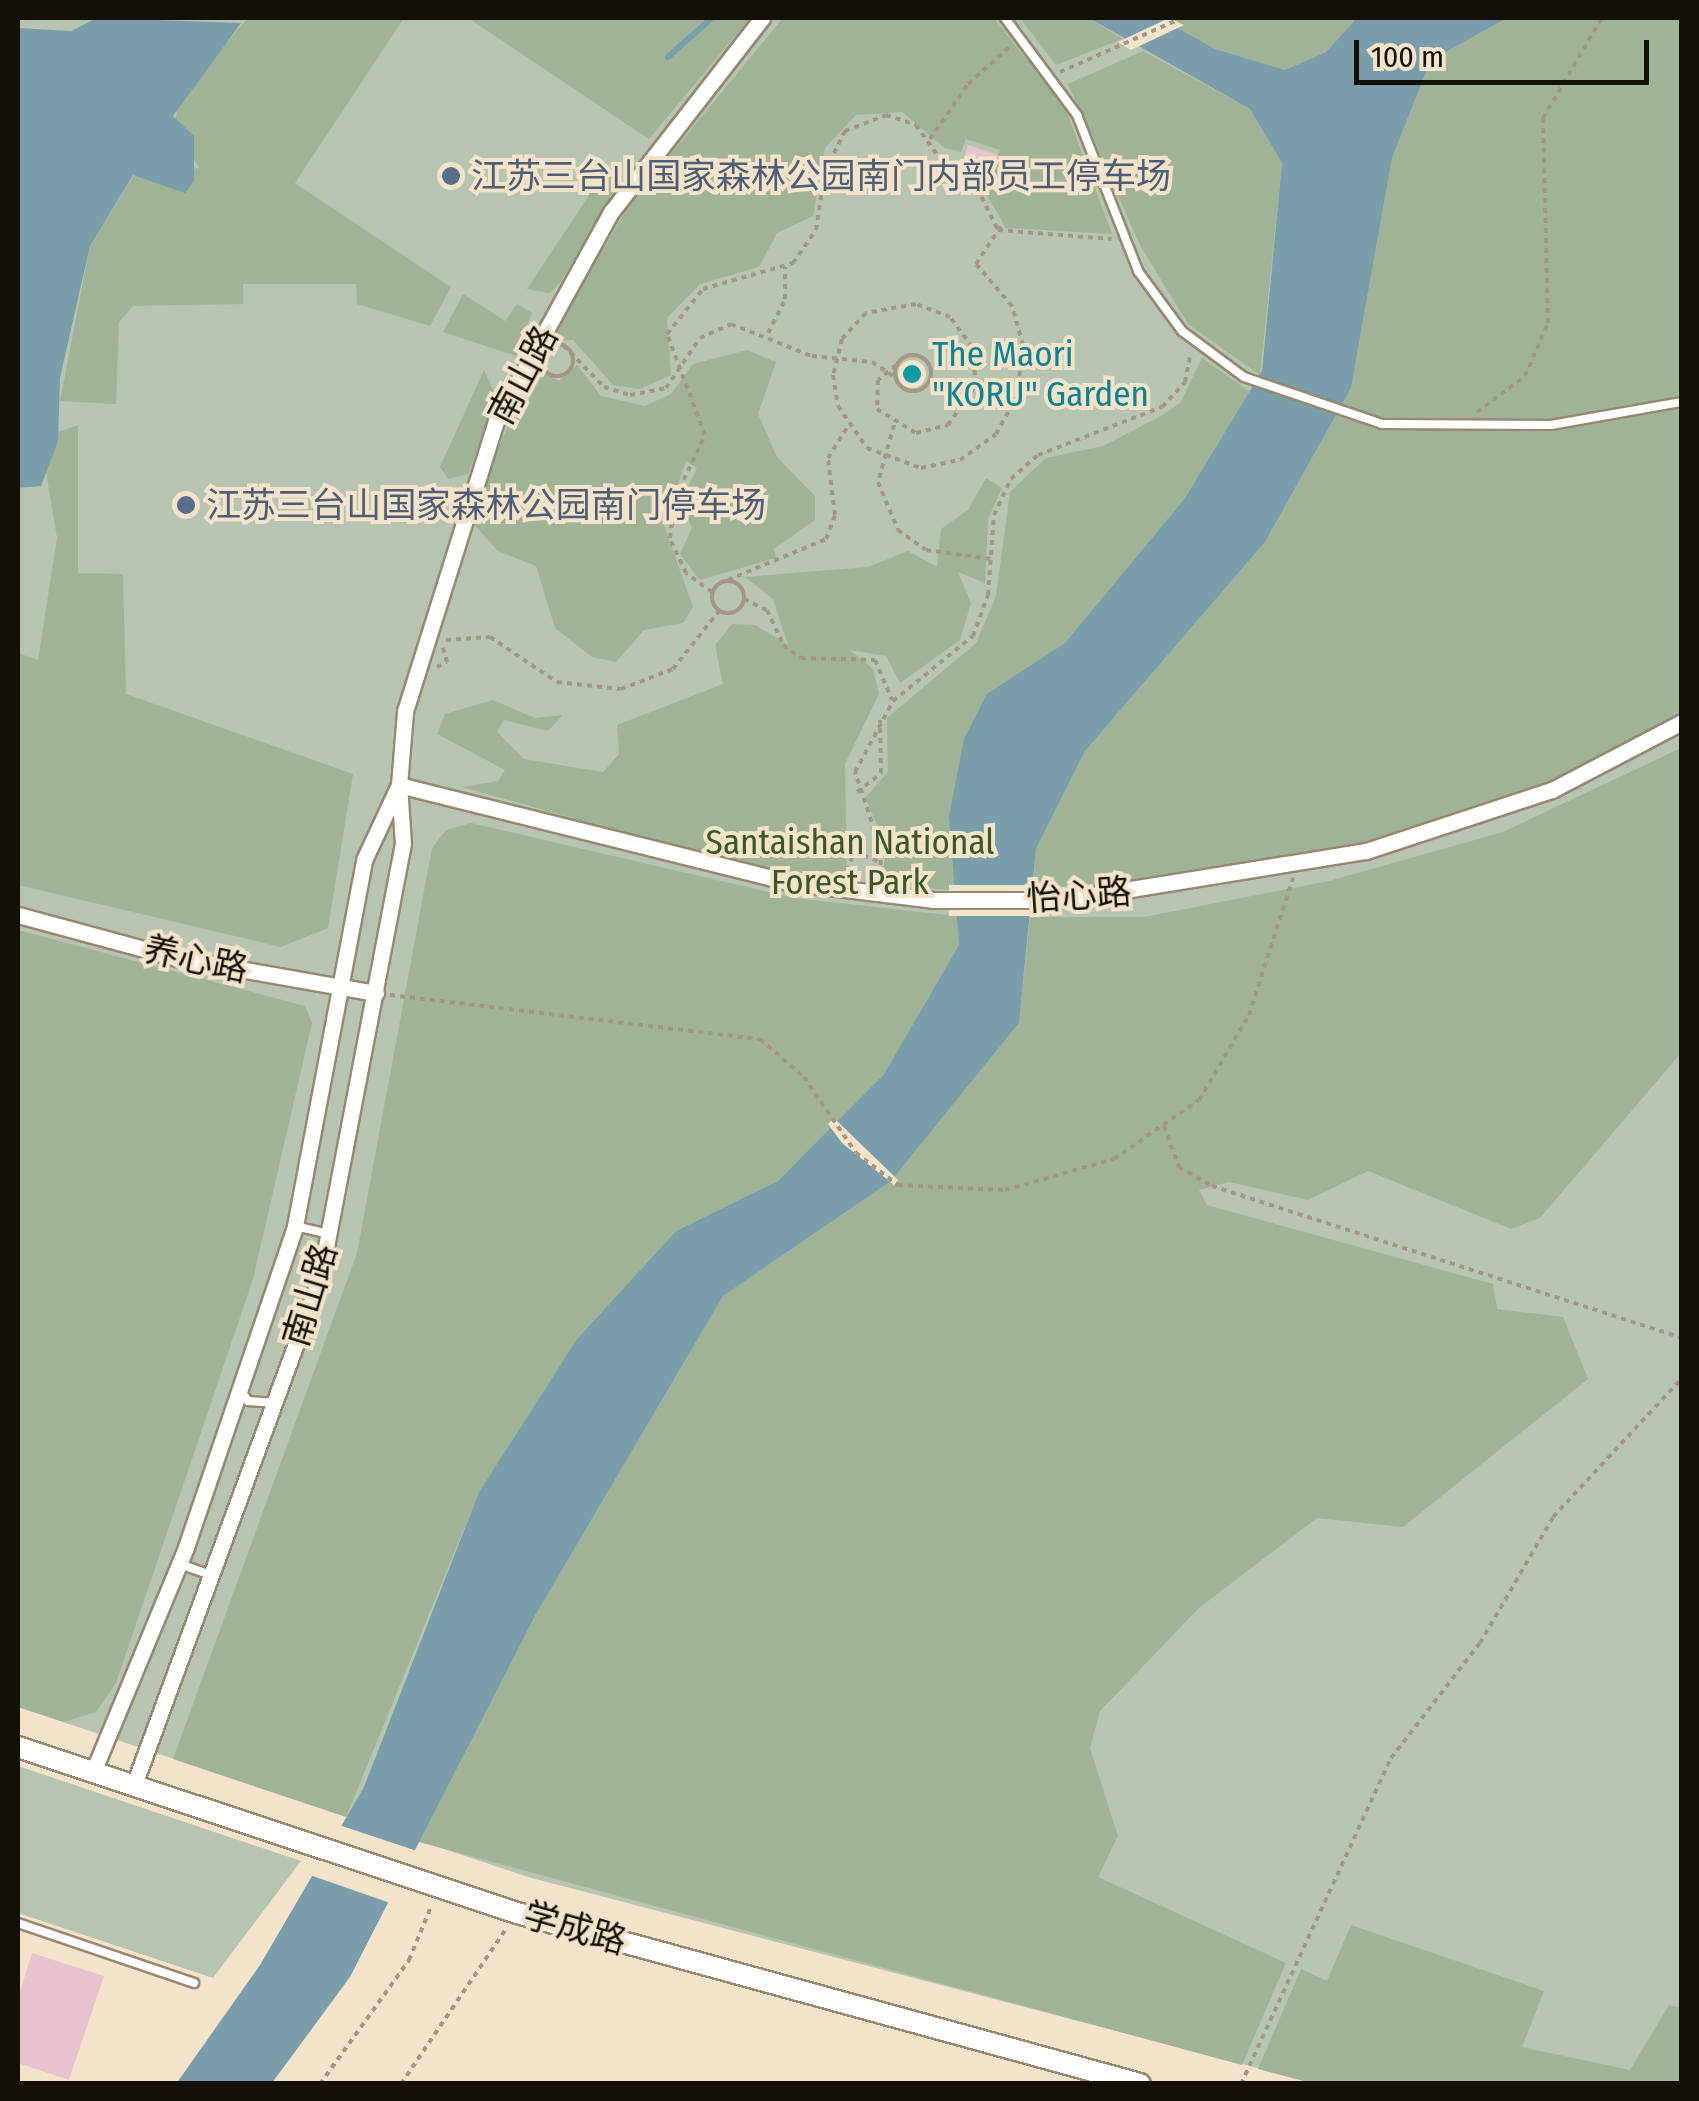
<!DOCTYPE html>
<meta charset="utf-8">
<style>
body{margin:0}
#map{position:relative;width:1699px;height:2101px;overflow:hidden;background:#f3e3ca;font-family:"Fira Sans Condensed","Noto Sans SC",sans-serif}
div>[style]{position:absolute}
.green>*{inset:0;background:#b7c4b1}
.forest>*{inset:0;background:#a0b397}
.water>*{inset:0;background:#7a9dac}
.pier>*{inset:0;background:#f3e3ca;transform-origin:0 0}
.stream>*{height:6px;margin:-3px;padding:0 3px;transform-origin:3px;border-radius:3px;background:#7a9dac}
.building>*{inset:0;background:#e7c3cf;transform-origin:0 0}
.path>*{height:4px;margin-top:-2px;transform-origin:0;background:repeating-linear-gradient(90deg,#a39784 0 5px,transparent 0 10px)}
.path>.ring{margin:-2px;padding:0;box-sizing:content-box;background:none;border:4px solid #a39784;border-radius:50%}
.roads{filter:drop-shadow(2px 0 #978871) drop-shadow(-2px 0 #978871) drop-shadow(0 2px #978871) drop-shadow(0 -2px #978871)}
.service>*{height:8px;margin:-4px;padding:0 4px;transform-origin:4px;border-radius:4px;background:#fff}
.minor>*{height:15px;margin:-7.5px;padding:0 7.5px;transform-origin:7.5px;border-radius:7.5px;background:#fff}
.tertiary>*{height:20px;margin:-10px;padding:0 10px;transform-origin:10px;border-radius:10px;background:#fff}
.dots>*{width:28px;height:28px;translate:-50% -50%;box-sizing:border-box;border:5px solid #f3e3ca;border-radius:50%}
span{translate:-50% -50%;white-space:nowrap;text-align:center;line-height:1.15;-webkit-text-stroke:8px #f3e3ca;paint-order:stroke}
.service-label{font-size:35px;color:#4e5e75}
.left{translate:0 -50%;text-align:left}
.culture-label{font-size:35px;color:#0d838f}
.street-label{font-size:35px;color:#140f07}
.park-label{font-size:35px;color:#3b562a}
.frame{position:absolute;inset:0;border:20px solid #140f07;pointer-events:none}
.scale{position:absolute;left:1354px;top:40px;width:295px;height:45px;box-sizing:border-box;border:5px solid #140f07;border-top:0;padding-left:12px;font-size:30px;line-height:35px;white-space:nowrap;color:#140f07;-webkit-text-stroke:8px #f3e3ca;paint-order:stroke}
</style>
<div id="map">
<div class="green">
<div style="clip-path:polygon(18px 18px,1681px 18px,1681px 2083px,1315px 2083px,528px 1877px,18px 1707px)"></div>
<div style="clip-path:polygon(18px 1766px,301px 1861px,213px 1978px,18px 1913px)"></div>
</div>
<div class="forest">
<div style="clip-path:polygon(248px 18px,404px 18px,295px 183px,451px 287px,430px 326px,357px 304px,356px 284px,243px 284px,243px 304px,133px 306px,119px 322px,116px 404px,60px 401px,90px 246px,134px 175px,199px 168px,175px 124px,179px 97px)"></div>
<div style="clip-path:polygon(468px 18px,750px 18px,649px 139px)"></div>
<div style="clip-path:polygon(783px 18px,994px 18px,1066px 110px,1112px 234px,1006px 228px,985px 192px,1000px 150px,966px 139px,961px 152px,945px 148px,902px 112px,856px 115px,825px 148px,813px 216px,777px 233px,759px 267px,700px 284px,667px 318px,671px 375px,640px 389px,613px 385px,573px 340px,548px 341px,632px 201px)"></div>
<div style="clip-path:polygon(1020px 18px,1089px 18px,1122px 39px,1056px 65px)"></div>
<div style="clip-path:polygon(1160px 18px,1357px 18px,1326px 52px,1285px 70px,1215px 49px)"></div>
<div style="clip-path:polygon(1507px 18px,1681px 18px,1681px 713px,1545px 783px,1366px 842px,1063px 894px,1062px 886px,1033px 885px,1036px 849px,1085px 751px,1265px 542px,1351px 388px,1392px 158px,1431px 60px)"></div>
<div style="clip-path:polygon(1143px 51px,1250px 109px,1282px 163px,1260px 375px,1188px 324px,1141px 247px,1068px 84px)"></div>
<div style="clip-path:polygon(607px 168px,621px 182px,559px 284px,549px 293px,527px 289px)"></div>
<div style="clip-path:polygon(463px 294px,505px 321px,517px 304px,532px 313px,516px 356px,443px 332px)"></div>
<div style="clip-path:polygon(747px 350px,776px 362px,758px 414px,777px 457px,815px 496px,815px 520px,774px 549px,776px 558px,700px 580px,680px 554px,692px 528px,681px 502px,697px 468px,686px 461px,664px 525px,693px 607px,683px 623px,644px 630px,616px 662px,592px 657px,555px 628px,536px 566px,498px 551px,468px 518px,534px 366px,559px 381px,577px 365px,601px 396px,645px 406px,671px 394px,693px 364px)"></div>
<div style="clip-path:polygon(1202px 358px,1250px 392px,1185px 498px,1065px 643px,987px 695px,955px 890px,882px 886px,886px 845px,865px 798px,888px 772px,887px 718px,976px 643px,996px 596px,1010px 492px,1046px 458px,1103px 446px,1161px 416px,1180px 403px)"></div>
<div style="clip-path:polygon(484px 370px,497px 398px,468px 474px,448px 479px,440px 467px)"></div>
<div style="clip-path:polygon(78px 425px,78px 573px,123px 574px,126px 694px,353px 774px,328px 928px,281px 947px,18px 885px,18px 653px,38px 660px,57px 538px,46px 472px,58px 432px)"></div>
<div style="clip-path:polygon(986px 478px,1002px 488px,988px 519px,985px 583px,958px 572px,971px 603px,960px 640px,900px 683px,886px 656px,850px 650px,873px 669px,879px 694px,845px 764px,847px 884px,722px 860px,462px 787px,498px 781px,505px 770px,437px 734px,445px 714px,493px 700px,535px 718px,563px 715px,548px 731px,504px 720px,497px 732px,524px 759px,603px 772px,619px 754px,617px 725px,723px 684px,715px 645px,732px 624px,755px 625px,788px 645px,773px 599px,745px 577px,868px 567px,908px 551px,937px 567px,941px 529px,968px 510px)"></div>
<div style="clip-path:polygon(1681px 748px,1681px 1053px,1540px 1218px,1511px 1229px,1368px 1171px,1308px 1200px,1229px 1182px,1199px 1190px,1207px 1205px,1493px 1284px,1497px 1309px,1563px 1317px,1588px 1379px,1403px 1527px,1317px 1518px,1199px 1608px,1100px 1711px,1090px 1748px,1118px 1836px,1098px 1877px,1286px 1963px,1242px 2065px,419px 1842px,536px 1614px,723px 1296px,891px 1181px,1019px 1023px,1030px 917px,1144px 917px,1329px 881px,1503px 832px)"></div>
<div style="clip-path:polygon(471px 823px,794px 898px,957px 916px,959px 945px,884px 1074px,778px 1181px,676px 1231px,577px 1339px,479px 1492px,346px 1817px,173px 1759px,357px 1253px,432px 848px,446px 830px)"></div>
<div style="clip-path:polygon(18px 930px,305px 1006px,312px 1023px,253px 1279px,116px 1683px,96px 1712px,64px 1722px,18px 1707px)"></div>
<div style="clip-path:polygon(1351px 1925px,1544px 1991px,1522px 2047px,1630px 2070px,1669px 2005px,1681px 2008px,1681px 2083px,1315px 2084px,1258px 2069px,1301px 1969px,1327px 1981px)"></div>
</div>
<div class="water">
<div style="clip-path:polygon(97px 18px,241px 23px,173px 116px,194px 136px,194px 181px,185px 193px,133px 175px,90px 246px,60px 378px,58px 441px,41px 486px,18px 488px,18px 28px,71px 31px)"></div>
<div style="clip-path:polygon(1089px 18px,1160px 18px,1215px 49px,1285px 70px,1326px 52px,1357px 18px,1507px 18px,1431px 60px,1392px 158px,1351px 388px,1265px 542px,1085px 751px,1036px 849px,1019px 1023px,891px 1181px,723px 1296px,536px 1614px,350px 1977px,272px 2083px,176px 2084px,260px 1965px,364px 1787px,479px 1492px,577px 1339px,676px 1231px,778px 1181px,884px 1074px,959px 945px,949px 816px,964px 739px,987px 694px,1065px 643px,1185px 498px,1262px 371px,1282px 163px,1250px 109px)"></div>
</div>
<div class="pier">
<div style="clip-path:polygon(1169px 18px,1184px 25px,1131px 50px,1118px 42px)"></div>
<div style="left:949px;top:885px;width:89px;height:31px"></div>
<div style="clip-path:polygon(834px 1118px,898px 1180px,894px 1185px,842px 1143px,828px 1124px)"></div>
<div style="clip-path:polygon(336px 1824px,420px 1852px,393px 1904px,307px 1874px)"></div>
</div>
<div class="stream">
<div style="left:668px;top:57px;width:59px;rotate:-41.6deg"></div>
</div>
<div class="building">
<div style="left:968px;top:145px;width:32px;height:29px;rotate:18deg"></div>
<div style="clip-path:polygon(32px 1953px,104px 1976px,69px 2080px,18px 2063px,18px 1998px)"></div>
</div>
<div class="path">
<div style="left:1060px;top:72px;width:133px;rotate:-23.9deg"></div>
<div style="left:930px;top:139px;width:67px;rotate:-55.4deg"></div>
<div style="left:968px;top:84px;width:59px;rotate:-41.6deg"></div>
<div style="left:768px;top:333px;width:38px;rotate:-63deg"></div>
<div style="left:785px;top:299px;width:32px;rotate:-90deg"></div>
<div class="ring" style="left:541px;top:344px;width:28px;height:28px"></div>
<div style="left:563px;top:345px;width:59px;rotate:45.7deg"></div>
<div style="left:604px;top:387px;width:27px;rotate:17deg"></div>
<div style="left:630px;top:395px;width:37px;rotate:-11deg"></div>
<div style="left:666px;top:388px;width:60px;rotate:-55.8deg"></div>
<div style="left:700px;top:338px;width:34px;rotate:-24deg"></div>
<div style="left:731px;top:324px;width:87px;rotate:21.6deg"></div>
<div style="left:812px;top:356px;width:60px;rotate:5.7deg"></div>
<div style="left:872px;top:362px;width:27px;rotate:33deg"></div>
<div class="ring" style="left:895px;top:355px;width:32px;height:32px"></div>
<div style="left:896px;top:365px;width:23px;rotate:140deg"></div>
<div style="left:878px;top:380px;width:29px;rotate:92deg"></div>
<div style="left:877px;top:409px;width:46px;rotate:31.6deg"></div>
<div style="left:916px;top:433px;width:33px;rotate:-14deg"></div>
<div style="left:948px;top:425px;width:49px;rotate:-55deg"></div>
<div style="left:976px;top:385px;width:38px;rotate:-96deg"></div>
<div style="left:972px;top:347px;width:37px;rotate:-126deg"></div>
<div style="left:950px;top:317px;width:36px;rotate:-159deg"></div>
<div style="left:916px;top:304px;width:51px;rotate:169.8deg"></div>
<div style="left:866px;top:313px;width:35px;rotate:133deg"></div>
<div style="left:842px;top:339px;width:37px;rotate:104deg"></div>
<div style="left:833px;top:375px;width:31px;rotate:81deg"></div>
<div style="left:838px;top:406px;width:51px;rotate:55.4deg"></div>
<div style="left:867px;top:448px;width:58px;rotate:20.3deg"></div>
<div style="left:921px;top:468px;width:40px;rotate:-12deg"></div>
<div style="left:960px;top:460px;width:44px;rotate:-35.8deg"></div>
<div style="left:996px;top:434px;width:43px;rotate:-61.1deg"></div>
<div style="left:1017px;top:396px;width:51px;rotate:-83.3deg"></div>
<div style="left:1023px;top:345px;width:41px;rotate:-105.8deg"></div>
<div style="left:1012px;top:306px;width:55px;rotate:-130.6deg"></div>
<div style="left:976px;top:264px;width:49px;rotate:-56.6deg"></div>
<div style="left:1477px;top:412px;width:60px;rotate:-36.9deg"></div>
<div style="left:1525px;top:376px;width:58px;rotate:-66.5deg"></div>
<div style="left:1548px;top:323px;width:205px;rotate:-91.4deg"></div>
<div style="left:1543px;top:118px;width:116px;rotate:-59.5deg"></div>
<div style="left:894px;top:425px;width:59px;rotate:105.7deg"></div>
<div style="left:878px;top:482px;width:52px;rotate:67.4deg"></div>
<div style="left:898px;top:530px;width:34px;rotate:36deg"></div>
<div style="left:926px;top:550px;width:66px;rotate:7.9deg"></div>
<div style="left:728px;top:580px;width:106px;rotate:-22.7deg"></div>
<div style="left:826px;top:539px;width:26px;rotate:-69deg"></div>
<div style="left:835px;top:515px;width:57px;rotate:-97deg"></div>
<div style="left:828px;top:458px;width:38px;rotate:-58deg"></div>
<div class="ring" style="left:712px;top:581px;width:28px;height:28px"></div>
<div style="left:712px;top:592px;width:32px;rotate:-144deg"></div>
<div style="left:686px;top:573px;width:38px;rotate:-115deg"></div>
<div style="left:670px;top:538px;width:40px;rotate:-82.9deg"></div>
<div style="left:675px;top:498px;width:70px;rotate:-64.5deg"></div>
<div style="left:705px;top:435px;width:108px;rotate:-110.6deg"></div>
<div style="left:667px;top:334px;width:58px;rotate:-51.3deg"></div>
<div style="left:703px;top:289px;width:94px;rotate:-16.1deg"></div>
<div style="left:793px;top:263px;width:40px;rotate:-55.1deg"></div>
<div style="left:816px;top:230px;width:60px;rotate:-81.3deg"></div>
<div style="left:825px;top:171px;width:45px;rotate:-63.4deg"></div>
<div style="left:845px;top:131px;width:44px;rotate:-21.3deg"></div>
<div style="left:886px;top:115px;width:32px;rotate:18deg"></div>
<div style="left:916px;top:125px;width:67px;rotate:54.7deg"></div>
<div style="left:955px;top:180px;width:23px;rotate:20deg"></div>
<div style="left:977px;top:188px;width:47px;rotate:63.4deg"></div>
<div style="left:998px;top:230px;width:114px;rotate:4.5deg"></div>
<div style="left:744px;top:599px;width:25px;rotate:26deg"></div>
<div style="left:767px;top:610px;width:38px;rotate:65deg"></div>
<div style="left:783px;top:645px;width:22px;rotate:36deg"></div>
<div style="left:801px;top:658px;width:74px;rotate:1.5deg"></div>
<div style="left:875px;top:660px;width:43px;rotate:67deg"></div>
<div style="left:446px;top:640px;width:44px;rotate:-3.9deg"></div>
<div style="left:490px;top:637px;width:81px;rotate:33.9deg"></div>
<div style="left:557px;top:682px;width:64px;rotate:6.2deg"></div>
<div style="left:621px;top:689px;width:56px;rotate:-21deg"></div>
<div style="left:673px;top:669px;width:74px;rotate:-51.6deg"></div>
<div style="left:437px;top:667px;width:11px;rotate:-27deg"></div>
<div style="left:447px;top:662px;width:15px;rotate:-106deg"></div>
<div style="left:857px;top:792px;width:31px;rotate:-38deg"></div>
<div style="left:881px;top:773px;width:53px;rotate:-91.1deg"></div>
<div style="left:847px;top:871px;width:20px;rotate:-70deg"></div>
<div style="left:854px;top:852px;width:30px;rotate:21deg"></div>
<div style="left:880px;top:875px;width:25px;rotate:-88deg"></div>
<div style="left:881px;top:850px;width:82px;rotate:-108.4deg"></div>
<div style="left:855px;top:772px;width:81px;rotate:-61.8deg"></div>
<div style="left:893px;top:701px;width:103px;rotate:-39.1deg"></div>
<div style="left:973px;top:636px;width:44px;rotate:-69.9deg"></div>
<div style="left:988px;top:595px;width:80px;rotate:-85.7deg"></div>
<div style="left:994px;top:515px;width:40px;rotate:-65deg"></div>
<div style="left:1011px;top:479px;width:36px;rotate:-42deg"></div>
<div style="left:1038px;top:455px;width:133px;rotate:-21.2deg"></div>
<div style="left:1162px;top:407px;width:34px;rotate:-47deg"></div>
<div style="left:1185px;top:382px;width:26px;rotate:-79deg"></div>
<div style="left:390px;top:995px;width:373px;rotate:6.8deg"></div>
<div style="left:760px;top:1039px;width:58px;rotate:40.8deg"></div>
<div style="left:804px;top:1077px;width:92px;rotate:55.6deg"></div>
<div style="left:856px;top:1153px;width:53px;rotate:37.3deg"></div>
<div style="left:898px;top:1185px;width:107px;rotate:2.7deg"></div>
<div style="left:1005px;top:1190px;width:113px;rotate:-15.9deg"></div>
<div style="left:1114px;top:1159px;width:103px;rotate:-34.8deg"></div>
<div style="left:1199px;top:1100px;width:99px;rotate:-59.5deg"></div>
<div style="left:1249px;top:1015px;width:144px;rotate:-72.2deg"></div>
<div style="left:1164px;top:1126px;width:44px;rotate:69.9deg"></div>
<div style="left:1179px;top:1167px;width:38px;rotate:30deg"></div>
<div style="left:1212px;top:1186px;width:494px;rotate:17.9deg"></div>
<div style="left:320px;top:2084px;width:153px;rotate:-54.3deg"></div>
<div style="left:409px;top:1960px;width:57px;rotate:-67.5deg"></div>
<div style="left:401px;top:2084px;width:187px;rotate:-55.9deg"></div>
<div style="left:1241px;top:2084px;width:359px;rotate:-65.3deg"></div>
<div style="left:1391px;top:1758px;width:145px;rotate:-52.3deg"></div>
<div style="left:1480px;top:1643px;width:146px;rotate:-59.9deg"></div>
<div style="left:1553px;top:1517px;width:190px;rotate:-47.1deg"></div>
</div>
<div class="roads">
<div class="service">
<div style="left:1005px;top:18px;width:121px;rotate:53.4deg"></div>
<div style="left:1077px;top:115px;width:168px;rotate:68.6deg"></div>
<div style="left:1138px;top:271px;width:74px;rotate:53.7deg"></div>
<div style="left:1182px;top:331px;width:77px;rotate:36.6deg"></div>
<div style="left:1244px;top:377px;width:146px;rotate:18.8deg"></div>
<div style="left:1382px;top:424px;width:169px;rotate:0.3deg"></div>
<div style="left:1551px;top:425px;width:133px;rotate:-10deg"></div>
<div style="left:295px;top:1226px;width:35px;rotate:13deg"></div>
<div style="left:241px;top:1391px;width:12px;rotate:55deg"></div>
<div style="left:248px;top:1401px;width:26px;rotate:4deg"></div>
<div style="left:180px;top:1564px;width:33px;rotate:20deg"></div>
<div style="left:18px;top:1923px;width:186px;rotate:18.8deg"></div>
</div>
<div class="minor">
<div style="left:762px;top:18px;width:246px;rotate:127.9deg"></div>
<div style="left:611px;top:212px;width:239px;rotate:118.8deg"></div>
<div style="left:496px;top:421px;width:305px;rotate:107.4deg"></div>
<div style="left:405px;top:712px;width:73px;rotate:94.7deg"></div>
<div style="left:399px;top:785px;width:400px;rotate:14deg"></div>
<div style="left:787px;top:882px;width:147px;rotate:7deg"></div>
<div style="left:933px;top:900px;width:130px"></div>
<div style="left:1063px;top:900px;width:307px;rotate:-9.2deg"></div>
<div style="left:1366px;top:851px;width:196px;rotate:-18.2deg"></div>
<div style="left:1552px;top:790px;width:147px;rotate:-27.6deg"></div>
<div style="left:18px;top:915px;width:165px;rotate:15.1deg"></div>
<div style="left:177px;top:958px;width:202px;rotate:10deg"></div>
<div style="left:93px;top:1772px;width:243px;rotate:-67.5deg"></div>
<div style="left:186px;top:1547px;width:339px;rotate:-71.2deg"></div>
<div style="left:295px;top:1226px;width:372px;rotate:-79.3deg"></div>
<div style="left:364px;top:860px;width:83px;rotate:-65deg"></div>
<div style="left:399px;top:785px;width:58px;rotate:86.1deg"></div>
<div style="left:403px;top:843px;width:443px;rotate:100.8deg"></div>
<div style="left:320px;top:1278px;width:540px;rotate:110.15deg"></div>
</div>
<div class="tertiary">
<div style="left:18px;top:1747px;width:526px;rotate:18.4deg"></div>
<div style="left:517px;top:1913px;width:646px;rotate:15.35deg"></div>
</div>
</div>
<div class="dots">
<div style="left:451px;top:176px;background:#5c6f8a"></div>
<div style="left:912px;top:374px;background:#0f9aa8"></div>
<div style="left:186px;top:505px;background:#5c6f8a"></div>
</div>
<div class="service-label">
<span class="left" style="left:471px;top:176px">江苏三台山国家森林公园南门内部员工停车场</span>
<span class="left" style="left:206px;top:505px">江苏三台山国家森林公园南门停车场</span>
</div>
<div class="culture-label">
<span class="left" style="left:932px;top:374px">The Maori<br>"KORU" Garden</span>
</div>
<div class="street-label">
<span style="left:523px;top:375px;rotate:-62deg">南山路</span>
<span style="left:1079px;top:895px;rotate:-4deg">怡心路</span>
<span style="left:196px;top:959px;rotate:12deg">养心路</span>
<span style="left:310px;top:1295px;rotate:-73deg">南山路</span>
<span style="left:575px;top:1928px;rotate:16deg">学成路</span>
</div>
<div class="park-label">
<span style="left:850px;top:862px">Santaishan National<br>Forest Park</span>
</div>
<div class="frame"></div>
<div class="scale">100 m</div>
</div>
